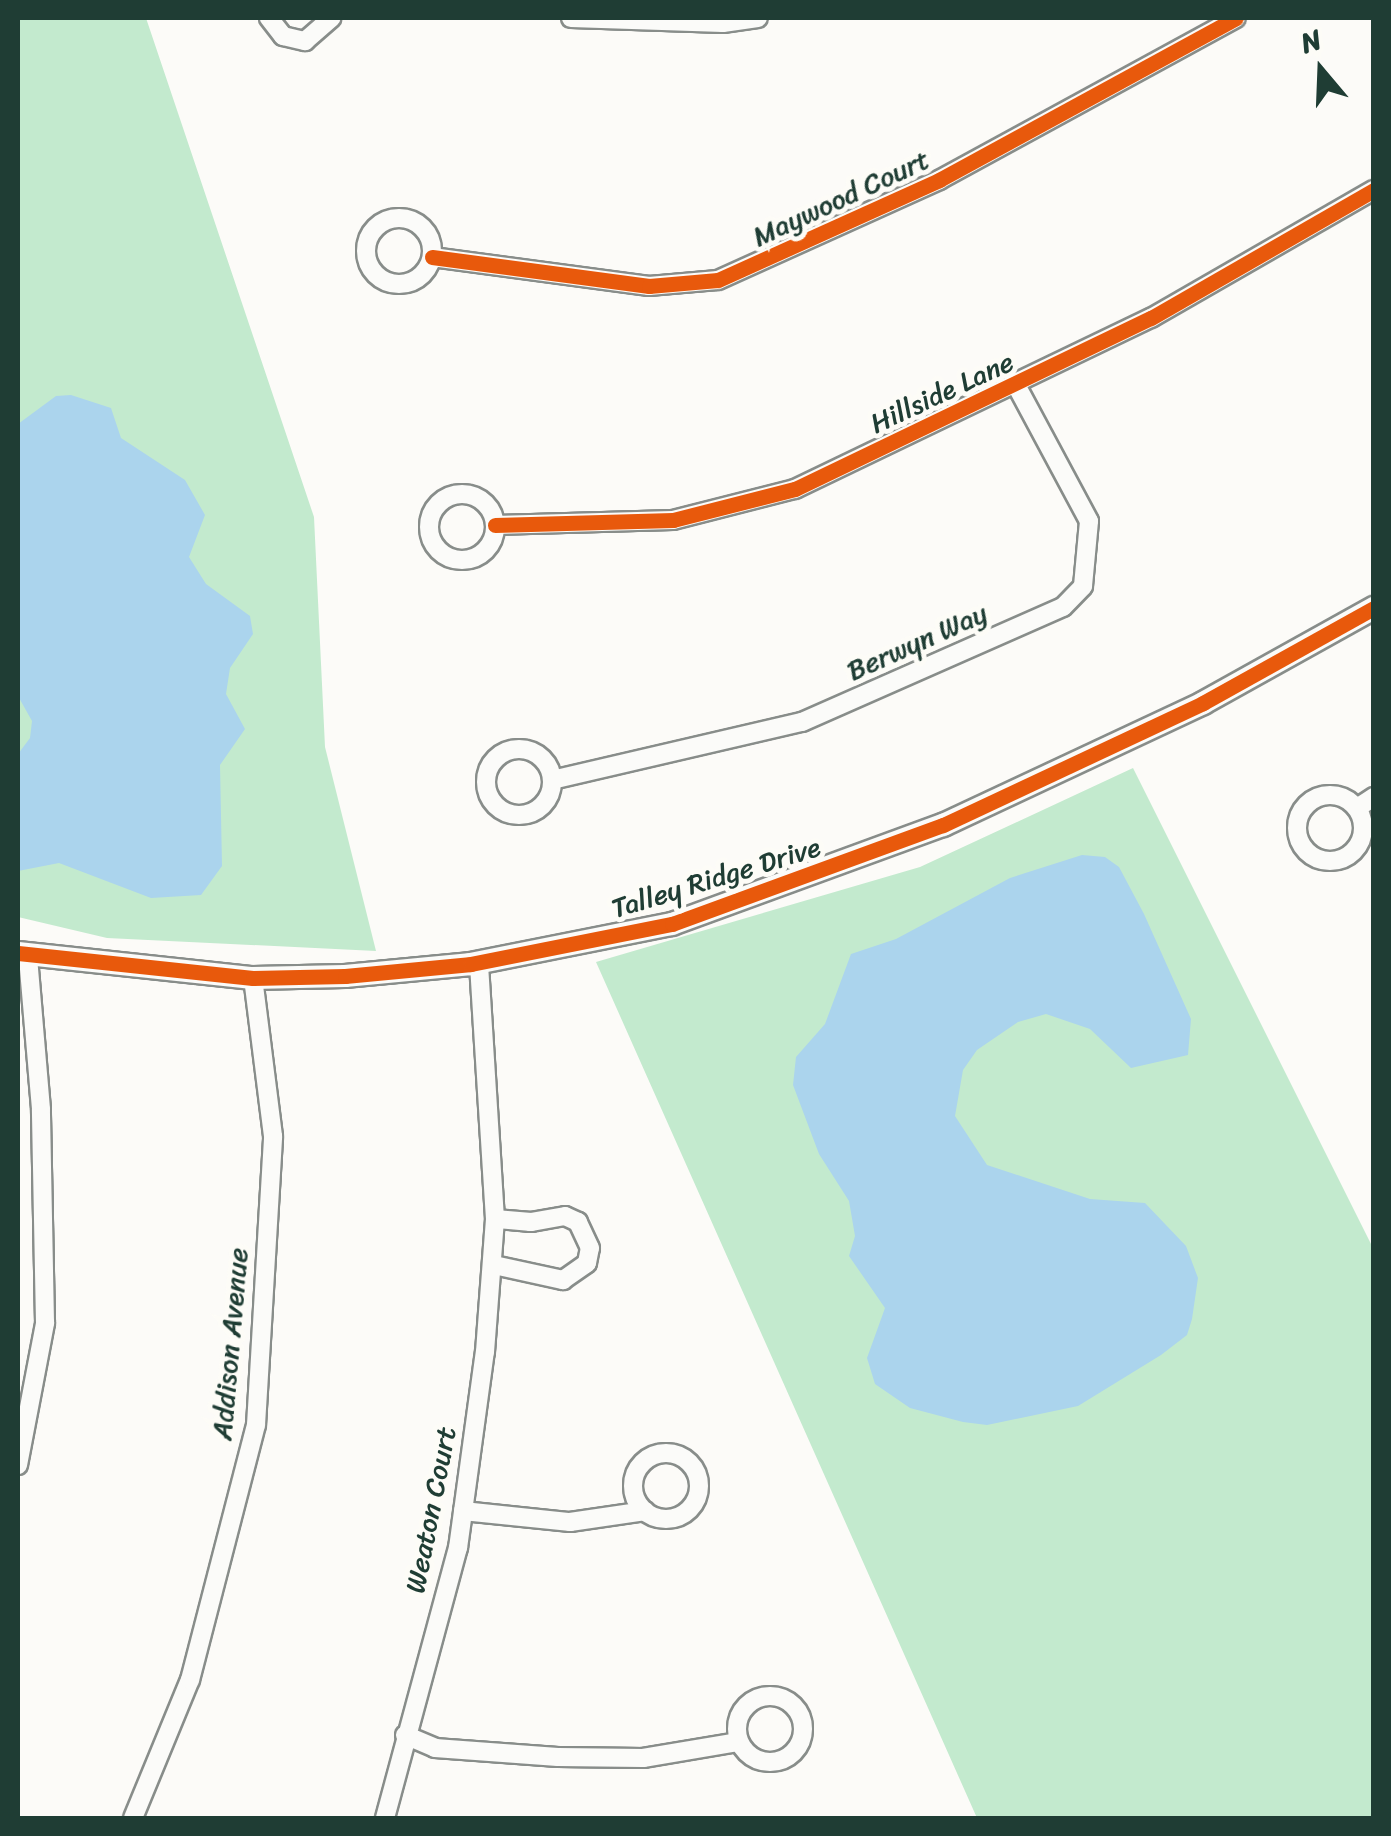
<!DOCTYPE html>
<style>
body{margin:0}
#map{position:relative;width:1391px;height:1836px;overflow:hidden;background:#fcfbf8;font-family:Sriracha,sans-serif}
div>[style]{position:absolute}
.green>*{inset:0;background:#c3eace}
.water>*{inset:0;background:#abd4ed}
.roads{filter:drop-shadow(2px 0 #888d8a) drop-shadow(-2px 0 #888d8a) drop-shadow(0 2px #888d8a) drop-shadow(0 -2px #888d8a)}
.street>*{height:18px;margin:-9px;padding:0 9px;transform-origin:9px;border-radius:9px;background:#fbfbf9}
.street>.ring{margin:-9px;padding:0;box-sizing:content-box;background:none;border:18px solid #fbfbf9;border-radius:50%}
.secondary>*{height:22px;margin:-11px;padding:0 11px;transform-origin:11px;border-radius:11px;background:#fbfbf9}
.cycleway>*{height:15px;margin:-7.5px;padding:0 7.5px;transform-origin:7.5px;border-radius:7.5px;background:#e8590c}
span{translate:-50% -50%;white-space:nowrap;text-align:center;line-height:1.15;-webkit-text-stroke:10px #fdfcf7;paint-order:stroke}
.street-label{font-size:28px;color:#1f3d34}
.frame{position:absolute;inset:0;border:20px solid #1f3d34;pointer-events:none}
.north{position:absolute;left:1271px;top:20px;width:100px;height:100px;-webkit-text-stroke:8px #fdfcf7;paint-order:stroke;rotate:341deg;font-size:28px;font-weight:700;line-height:40px;text-align:center;color:#1f3d34}
.north::after{content:'';display:block;margin:auto;width:35px;height:45px;background:#1f3d34;clip-path:polygon(50% 0,100% 100%,50% 72%,0 100%)}
</style>
<div id="map">
<div class="green">
<div style="clip-path:polygon(18px 18px,146px 18px,314px 517px,325px 747px,376px 951px,107px 938px,18px 917px)"></div>
<div style="clip-path:polygon(1133px 768px,1373px 1248px,1373px 1818px,977px 1818px,596px 962px,920px 867px)"></div>
</div>
<div class="water">
<div style="clip-path:polygon(71px 395px,111px 408px,121px 438px,185px 480px,205px 515px,189px 557px,206px 584px,250px 616px,253px 634px,230px 668px,226px 694px,245px 729px,220px 765px,222px 866px,201px 895px,151px 898px,59px 863px,18px 871px,18px 754px,30px 738px,32px 721px,18px 696px,18px 424px,56px 396px)"></div>
<div style="clip-path:polygon(1082px 855px,1105px 857px,1119px 867px,1144px 914px,1191px 1019px,1188px 1055px,1131px 1068px,1090px 1029px,1046px 1014px,1018px 1022px,977px 1050px,963px 1070px,955px 1116px,987px 1165px,1090px 1199px,1145px 1203px,1186px 1246px,1198px 1278px,1192px 1319px,1187px 1335px,1161px 1355px,1078px 1406px,987px 1425px,963px 1422px,910px 1408px,875px 1384px,867px 1358px,885px 1308px,849px 1256px,855px 1236px,849px 1201px,819px 1154px,793px 1085px,796px 1057px,825px 1024px,851px 954px,896px 939px,1010px 878px)"></div>
</div>
<div class="roads">
<div class="street">
<div style="left:269px;top:18px;width:23px;rotate:52deg"></div>
<div style="left:283px;top:36px;width:23px;rotate:13deg"></div>
<div style="left:305px;top:41px;width:35px;rotate:-41deg"></div>
<div style="left:571px;top:18px;width:152px;rotate:1.9deg"></div>
<div style="left:723px;top:23px;width:35px;rotate:-8deg"></div>
<div class="ring" style="left:366px;top:218px;width:48px;height:48px"></div>
<div style="left:432px;top:257px;width:219px;rotate:7.6deg"></div>
<div style="left:649px;top:286px;width:69px;rotate:-5deg"></div>
<div style="left:718px;top:280px;width:243px;rotate:-24.3deg"></div>
<div style="left:939px;top:180px;width:338px;rotate:-28.6deg"></div>
<div class="ring" style="left:429px;top:494px;width:48px;height:48px"></div>
<div style="left:495px;top:525px;width:178px;rotate:-1.6deg"></div>
<div style="left:673px;top:520px;width:126px;rotate:-14.3deg"></div>
<div style="left:795px;top:489px;width:395px;rotate:-25.7deg"></div>
<div style="left:1151px;top:318px;width:257px;rotate:-29.9deg"></div>
<div class="ring" style="left:486px;top:749px;width:48px;height:48px"></div>
<div style="left:552px;top:780px;width:257px;rotate:-13.1deg"></div>
<div style="left:802px;top:722px;width:285px;rotate:-23.8deg"></div>
<div style="left:1063px;top:607px;width:29px;rotate:-46deg"></div>
<div style="left:1083px;top:586px;width:65px;rotate:-84.7deg"></div>
<div style="left:1089px;top:521px;width:152px;rotate:-118.2deg"></div>
<div class="ring" style="left:1297px;top:795px;width:48px;height:48px"></div>
<div style="left:1357px;top:808px;width:20px;rotate:-33deg"></div>
<div style="left:494px;top:1265px;width:71px;rotate:12.3deg"></div>
<div style="left:563px;top:1280px;width:29px;rotate:-35deg"></div>
<div style="left:587px;top:1263px;width:15px;rotate:-79deg"></div>
<div style="left:590px;top:1248px;width:29px;rotate:-115deg"></div>
<div style="left:578px;top:1222px;width:14px;rotate:-155deg"></div>
<div style="left:565px;top:1216px;width:35px;rotate:170deg"></div>
<div style="left:531px;top:1222px;width:36px;rotate:-175deg"></div>
<div class="ring" style="left:633px;top:1453px;width:48px;height:48px"></div>
<div style="left:18px;top:1465px;width:145px;rotate:-79.2deg"></div>
<div style="left:45px;top:1323px;width:214px;rotate:-91.1deg"></div>
<div style="left:41px;top:1109px;width:154px;rotate:-94.9deg"></div>
<div style="left:463px;top:1511px;width:108px;rotate:5.9deg"></div>
<div style="left:570px;top:1522px;width:76px;rotate:-8.3deg"></div>
<div class="ring" style="left:737px;top:1696px;width:48px;height:48px"></div>
<div style="left:405px;top:1735px;width:33px;rotate:23deg"></div>
<div style="left:435px;top:1748px;width:123px;rotate:4.2deg"></div>
<div style="left:558px;top:1757px;width:85px;rotate:0.7deg"></div>
<div style="left:643px;top:1758px;width:97px;rotate:-9.5deg"></div>
<div style="left:133px;top:1818px;width:149px;rotate:-67.6deg"></div>
<div style="left:190px;top:1680px;width:263px;rotate:-75.5deg"></div>
<div style="left:256px;top:1425px;width:289px;rotate:-86.6deg"></div>
<div style="left:273px;top:1136px;width:159px;rotate:-97.2deg"></div>
<div style="left:385px;top:1818px;width:280px;rotate:-74.9deg"></div>
<div style="left:458px;top:1548px;width:198px;rotate:-82.2deg"></div>
<div style="left:485px;top:1352px;width:133px;rotate:-85.7deg"></div>
<div style="left:495px;top:1219px;width:256px;rotate:-93.6deg"></div>
</div>
<div class="secondary">
<div style="left:18px;top:953px;width:236px;rotate:6.1deg"></div>
<div style="left:253px;top:978px;width:92px;rotate:-1.2deg"></div>
<div style="left:345px;top:976px;width:127px;rotate:-5.4deg"></div>
<div style="left:471px;top:964px;width:205px;rotate:-11.3deg"></div>
<div style="left:672px;top:924px;width:289px;rotate:-20.1deg"></div>
<div style="left:943px;top:825px;width:287px;rotate:-25.1deg"></div>
<div style="left:1203px;top:703px;width:196px;rotate:-29.1deg"></div>
</div>
</div>
<div class="cycleway">
<div style="left:432px;top:257px;width:219px;rotate:7.6deg"></div>
<div style="left:649px;top:286px;width:69px;rotate:-5deg"></div>
<div style="left:718px;top:280px;width:243px;rotate:-24.3deg"></div>
<div style="left:939px;top:180px;width:338px;rotate:-28.6deg"></div>
<div style="left:495px;top:525px;width:178px;rotate:-1.6deg"></div>
<div style="left:673px;top:520px;width:126px;rotate:-14.3deg"></div>
<div style="left:795px;top:489px;width:395px;rotate:-25.7deg"></div>
<div style="left:1151px;top:318px;width:257px;rotate:-29.9deg"></div>
<div style="left:18px;top:953px;width:236px;rotate:6.1deg"></div>
<div style="left:253px;top:978px;width:92px;rotate:-1.2deg"></div>
<div style="left:345px;top:976px;width:127px;rotate:-5.4deg"></div>
<div style="left:471px;top:964px;width:205px;rotate:-11.3deg"></div>
<div style="left:672px;top:924px;width:289px;rotate:-20.1deg"></div>
<div style="left:943px;top:825px;width:287px;rotate:-25.1deg"></div>
<div style="left:1203px;top:703px;width:196px;rotate:-29.1deg"></div>
</div>
<div class="street-label">
<span style="left:841px;top:198px;rotate:-25deg">Maywood Court</span>
<span style="left:942px;top:393px;rotate:-25deg">Hillside Lane</span>
<span style="left:917px;top:642px;rotate:-24deg">Berwyn Way</span>
<span style="left:716px;top:878px;rotate:-17deg">Talley Ridge Drive</span>
<span style="left:230px;top:1344px;rotate:-85deg">Addison Avenue</span>
<span style="left:431px;top:1510px;rotate:-79deg">Weaton Court</span>
</div>
<div class="frame"></div>
<div class="north">N</div>
</div>
